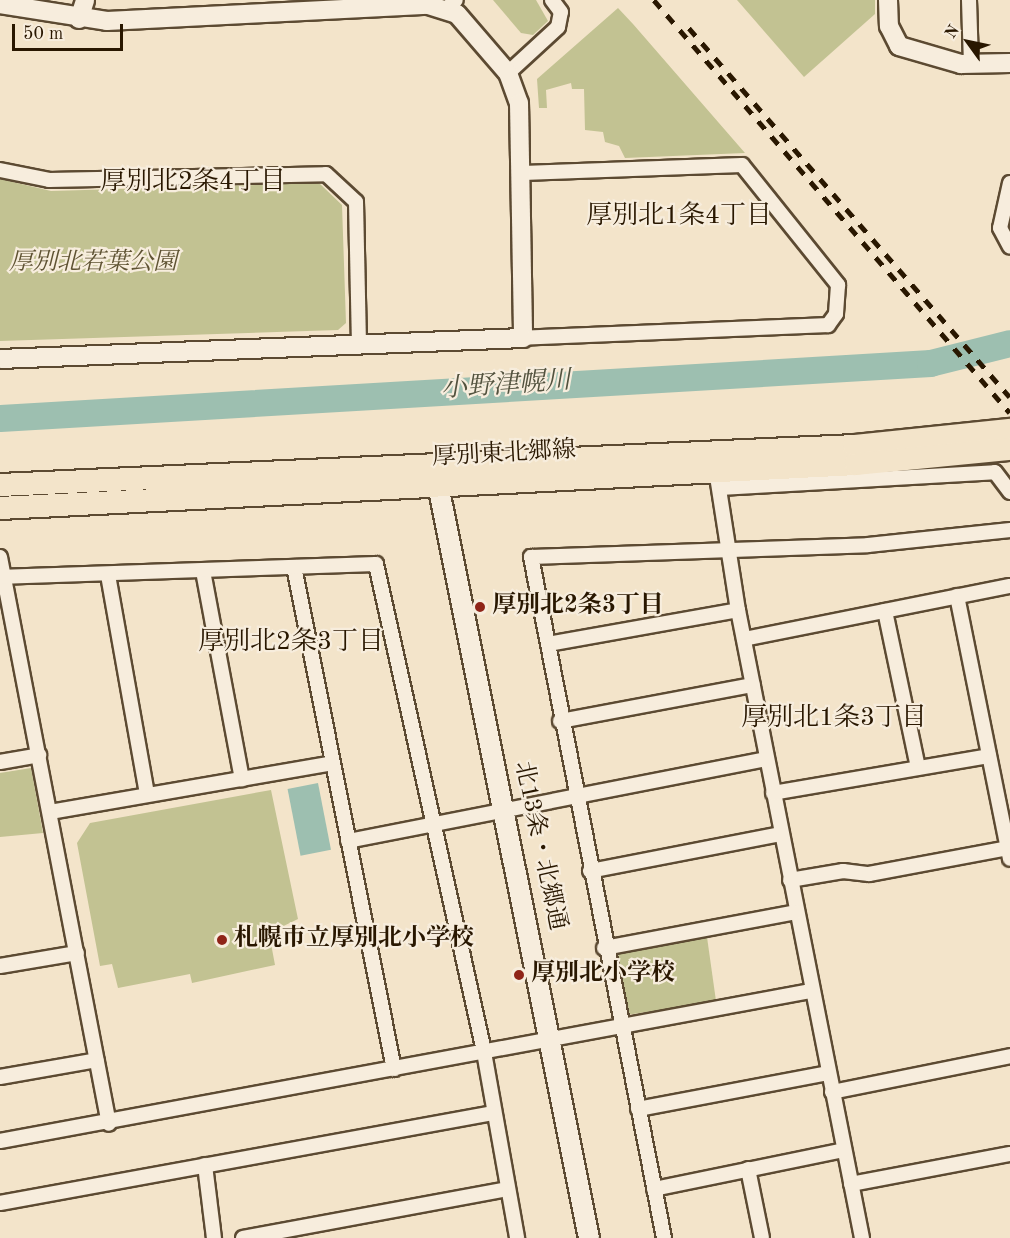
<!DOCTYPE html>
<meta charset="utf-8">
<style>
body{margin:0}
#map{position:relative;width:1010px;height:1238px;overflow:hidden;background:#f3e4ca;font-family:"Old Standard TT","Noto Serif JP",serif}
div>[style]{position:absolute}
.green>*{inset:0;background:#c2c292;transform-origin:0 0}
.water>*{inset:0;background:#9dbfb0;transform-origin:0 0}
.river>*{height:27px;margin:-13.5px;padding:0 13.5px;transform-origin:13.5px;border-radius:13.5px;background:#9dbfb0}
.roads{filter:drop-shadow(2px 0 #5c4a32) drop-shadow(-2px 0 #5c4a32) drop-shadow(0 2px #5c4a32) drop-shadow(0 -2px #5c4a32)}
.minor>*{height:14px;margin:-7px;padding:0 7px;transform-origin:7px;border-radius:7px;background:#f7eddd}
.tertiary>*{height:18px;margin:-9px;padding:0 9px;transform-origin:9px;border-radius:9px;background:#f7eddd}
.secondary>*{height:20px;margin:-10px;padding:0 10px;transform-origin:10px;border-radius:10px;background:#f7eddd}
.primary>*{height:22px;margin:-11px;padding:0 11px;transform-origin:11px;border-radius:11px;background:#f3e4ca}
.rail>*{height:4.5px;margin-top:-2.25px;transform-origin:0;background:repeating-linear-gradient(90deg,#291700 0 10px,transparent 0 20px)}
.dots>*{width:16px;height:16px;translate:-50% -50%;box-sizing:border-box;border:3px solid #f7eddd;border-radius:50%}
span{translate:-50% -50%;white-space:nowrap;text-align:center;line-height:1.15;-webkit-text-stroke:4.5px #f7eddd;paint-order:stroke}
.park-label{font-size:24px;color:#5f5333;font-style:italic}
.street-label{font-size:24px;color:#291700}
.poi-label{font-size:24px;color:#291700;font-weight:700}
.left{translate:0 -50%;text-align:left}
.neighbourhood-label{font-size:26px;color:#291700}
.water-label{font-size:26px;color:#52523e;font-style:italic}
.north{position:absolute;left:938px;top:12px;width:60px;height:60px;-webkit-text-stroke:4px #f7eddd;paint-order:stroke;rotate:303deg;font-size:16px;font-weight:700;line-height:24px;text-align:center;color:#291700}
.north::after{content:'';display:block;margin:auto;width:21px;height:27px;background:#291700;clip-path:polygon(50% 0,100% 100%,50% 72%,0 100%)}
.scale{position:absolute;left:12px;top:24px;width:111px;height:27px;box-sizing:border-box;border:3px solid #291700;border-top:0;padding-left:8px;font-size:18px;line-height:21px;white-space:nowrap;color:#291700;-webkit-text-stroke:4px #f7eddd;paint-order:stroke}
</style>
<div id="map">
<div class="green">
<div style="clip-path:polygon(493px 0,536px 0,548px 21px,533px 35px,521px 33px)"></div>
<div style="clip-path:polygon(737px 0,875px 0,875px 14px,804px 77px)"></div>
<div style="clip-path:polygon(618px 8px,633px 24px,745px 153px,625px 158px,619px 146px,605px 142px,603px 132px,585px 130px,584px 89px,572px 89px,571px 83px,546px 90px,547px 108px,539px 108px,537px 79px)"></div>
<div style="clip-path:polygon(0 179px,51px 191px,319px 183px,342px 205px,346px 323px,338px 330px,0 341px)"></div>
<div style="clip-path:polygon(31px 768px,43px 833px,0 837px,0 773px)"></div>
<div style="clip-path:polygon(271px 790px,298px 919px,269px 933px,275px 965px,192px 983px,190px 974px,118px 988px,112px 964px,100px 966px,77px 843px,90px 823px)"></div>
<div style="left:707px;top:937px;width:66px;height:97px;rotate:82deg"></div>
</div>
<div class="water">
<div style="left:318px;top:783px;width:68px;height:31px;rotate:79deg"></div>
</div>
<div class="river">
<div style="left:0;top:418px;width:932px;rotate:-3.38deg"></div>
<div style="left:930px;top:363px;width:82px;rotate:-14deg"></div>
</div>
<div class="roads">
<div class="minor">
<div style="left:969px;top:0;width:64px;rotate:88.2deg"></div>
<div style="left:446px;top:9px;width:13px;rotate:-42deg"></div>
<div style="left:508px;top:73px;width:68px;rotate:-42.6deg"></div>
<div style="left:558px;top:27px;width:15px;rotate:-79deg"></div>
<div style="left:561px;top:12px;width:15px;rotate:-127deg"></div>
<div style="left:0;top:170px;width:50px;rotate:11.5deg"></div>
<div style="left:49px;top:180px;width:277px;rotate:-1.2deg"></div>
<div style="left:326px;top:174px;width:41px;rotate:43deg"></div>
<div style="left:356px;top:202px;width:142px;rotate:88.8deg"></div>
<div style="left:523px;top:173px;width:219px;rotate:-2.1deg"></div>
<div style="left:742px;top:165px;width:154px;rotate:51.3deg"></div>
<div style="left:838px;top:285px;width:29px;rotate:94deg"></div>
<div style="left:836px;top:314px;width:14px;rotate:126deg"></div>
<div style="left:828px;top:325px;width:305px;rotate:177.6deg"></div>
<div style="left:1010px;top:183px;width:46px;rotate:102.5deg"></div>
<div style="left:1000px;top:228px;width:21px;rotate:62deg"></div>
<div style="left:716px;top:470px;width:142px;rotate:81.1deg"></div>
<div style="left:738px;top:610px;width:640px;rotate:78.83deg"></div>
<div style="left:720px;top:488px;width:275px;rotate:-3.3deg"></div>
<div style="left:995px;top:472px;width:25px;rotate:53deg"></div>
<div style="left:0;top:557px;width:577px;rotate:79.12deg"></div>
<div style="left:294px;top:567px;width:512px;rotate:78.73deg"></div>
<div style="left:203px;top:571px;width:212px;rotate:79.4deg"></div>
<div style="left:108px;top:575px;width:223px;rotate:79.9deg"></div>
<div style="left:0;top:577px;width:376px;rotate:-2deg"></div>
<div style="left:376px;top:564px;width:500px;rotate:77.5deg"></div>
<div style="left:484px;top:1052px;width:189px;rotate:79.9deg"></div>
<div style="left:957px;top:596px;width:268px;rotate:78.6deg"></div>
<div style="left:885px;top:611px;width:160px;rotate:78.1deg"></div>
<div style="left:744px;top:639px;width:271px;rotate:-11.3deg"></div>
<div style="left:548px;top:644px;width:193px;rotate:-10.1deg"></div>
<div style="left:560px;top:721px;width:196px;rotate:-10.6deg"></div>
<div style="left:0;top:762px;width:40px;rotate:-10deg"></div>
<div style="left:773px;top:793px;width:219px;rotate:-9.7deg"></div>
<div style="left:50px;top:812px;width:287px;rotate:-9.8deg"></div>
<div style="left:348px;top:841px;width:427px;rotate:-11.1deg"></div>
<div style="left:590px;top:871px;width:195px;rotate:-11deg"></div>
<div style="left:790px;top:880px;width:54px;rotate:-9.6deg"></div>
<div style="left:843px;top:871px;width:26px;rotate:7deg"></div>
<div style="left:869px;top:874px;width:141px;rotate:-10.6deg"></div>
<div style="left:604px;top:948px;width:195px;rotate:-10.6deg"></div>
<div style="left:0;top:966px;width:78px;rotate:-9.6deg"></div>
<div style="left:0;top:1077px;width:98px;rotate:-9.9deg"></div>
<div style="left:832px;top:1092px;width:182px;rotate:-11.4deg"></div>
<div style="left:638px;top:1109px;width:193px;rotate:-10.7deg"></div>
<div style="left:0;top:1141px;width:825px;rotate:-10.48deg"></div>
<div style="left:205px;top:1165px;width:74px;rotate:83deg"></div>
<div style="left:748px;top:1169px;width:70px;rotate:78.5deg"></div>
<div style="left:851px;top:1184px;width:162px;rotate:-10.7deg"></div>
<div style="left:654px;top:1189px;width:194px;rotate:-11.6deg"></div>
<div style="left:0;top:1203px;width:502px;rotate:-10.33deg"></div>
<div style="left:243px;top:1238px;width:269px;rotate:-10.5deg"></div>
<div style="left:664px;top:1238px;width:694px;rotate:-101.05deg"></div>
<div style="left:531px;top:557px;width:337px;rotate:-2deg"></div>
<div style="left:868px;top:545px;width:143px;rotate:-6deg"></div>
</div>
<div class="tertiary">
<div style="left:888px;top:0;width:26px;rotate:88deg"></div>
<div style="left:889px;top:26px;width:22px;rotate:63deg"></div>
<div style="left:899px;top:46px;width:65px;rotate:16.2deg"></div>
<div style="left:961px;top:64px;width:49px;rotate:-1.2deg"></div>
<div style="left:0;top:4px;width:108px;rotate:9deg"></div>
<div style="left:107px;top:21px;width:321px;rotate:-2.9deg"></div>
<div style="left:428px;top:5px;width:30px;rotate:17deg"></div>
<div style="left:457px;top:14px;width:78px;rotate:49.2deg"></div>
<div style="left:508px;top:73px;width:32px;rotate:70deg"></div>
<div style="left:519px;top:103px;width:235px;rotate:89deg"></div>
<div style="left:523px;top:338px;width:523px;rotate:177.7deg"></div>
<div style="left:79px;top:19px;width:20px;rotate:-72deg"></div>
</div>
<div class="secondary">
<div style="left:435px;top:470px;width:783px;rotate:78.66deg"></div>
</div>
<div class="primary">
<div style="left:0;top:485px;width:855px;rotate:-2.61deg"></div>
<div style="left:854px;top:446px;width:157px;rotate:-5.9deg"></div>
<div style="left:0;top:508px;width:857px;rotate:-2.94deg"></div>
<div style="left:856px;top:464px;width:155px;rotate:-5.6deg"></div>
</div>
</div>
<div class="rail">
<div style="left:654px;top:0;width:545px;rotate:49.24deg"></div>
<div style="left:689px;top:28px;width:489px;rotate:49deg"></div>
</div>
<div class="dots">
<div style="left:480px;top:607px;background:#8f2418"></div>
<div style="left:222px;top:940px;background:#8f2418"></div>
<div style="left:519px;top:975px;background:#8f2418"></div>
</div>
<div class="park-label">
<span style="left:93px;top:264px">厚別北若葉公園</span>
</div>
<div class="street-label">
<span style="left:504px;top:455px;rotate:-3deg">厚別東北郷線</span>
<span style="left:539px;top:846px;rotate:78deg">北13条・北郷通</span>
</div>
<div class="poi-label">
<span class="left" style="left:492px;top:607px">厚別北2条3丁目</span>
<span class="left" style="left:234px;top:940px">札幌市立厚別北小学校</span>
<span class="left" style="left:531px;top:975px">厚別北小学校</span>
</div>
<div class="neighbourhood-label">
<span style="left:193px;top:183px">厚別北2条4丁目</span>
<span style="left:679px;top:217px">厚別北1条4丁目</span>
<span style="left:291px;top:643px">厚別北2条3丁目</span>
<span style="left:834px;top:719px">厚別北1条3丁目</span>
</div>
<div class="water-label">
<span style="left:506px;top:386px;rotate:-4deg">小野津幌川</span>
</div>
<div class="north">N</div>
<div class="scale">50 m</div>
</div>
